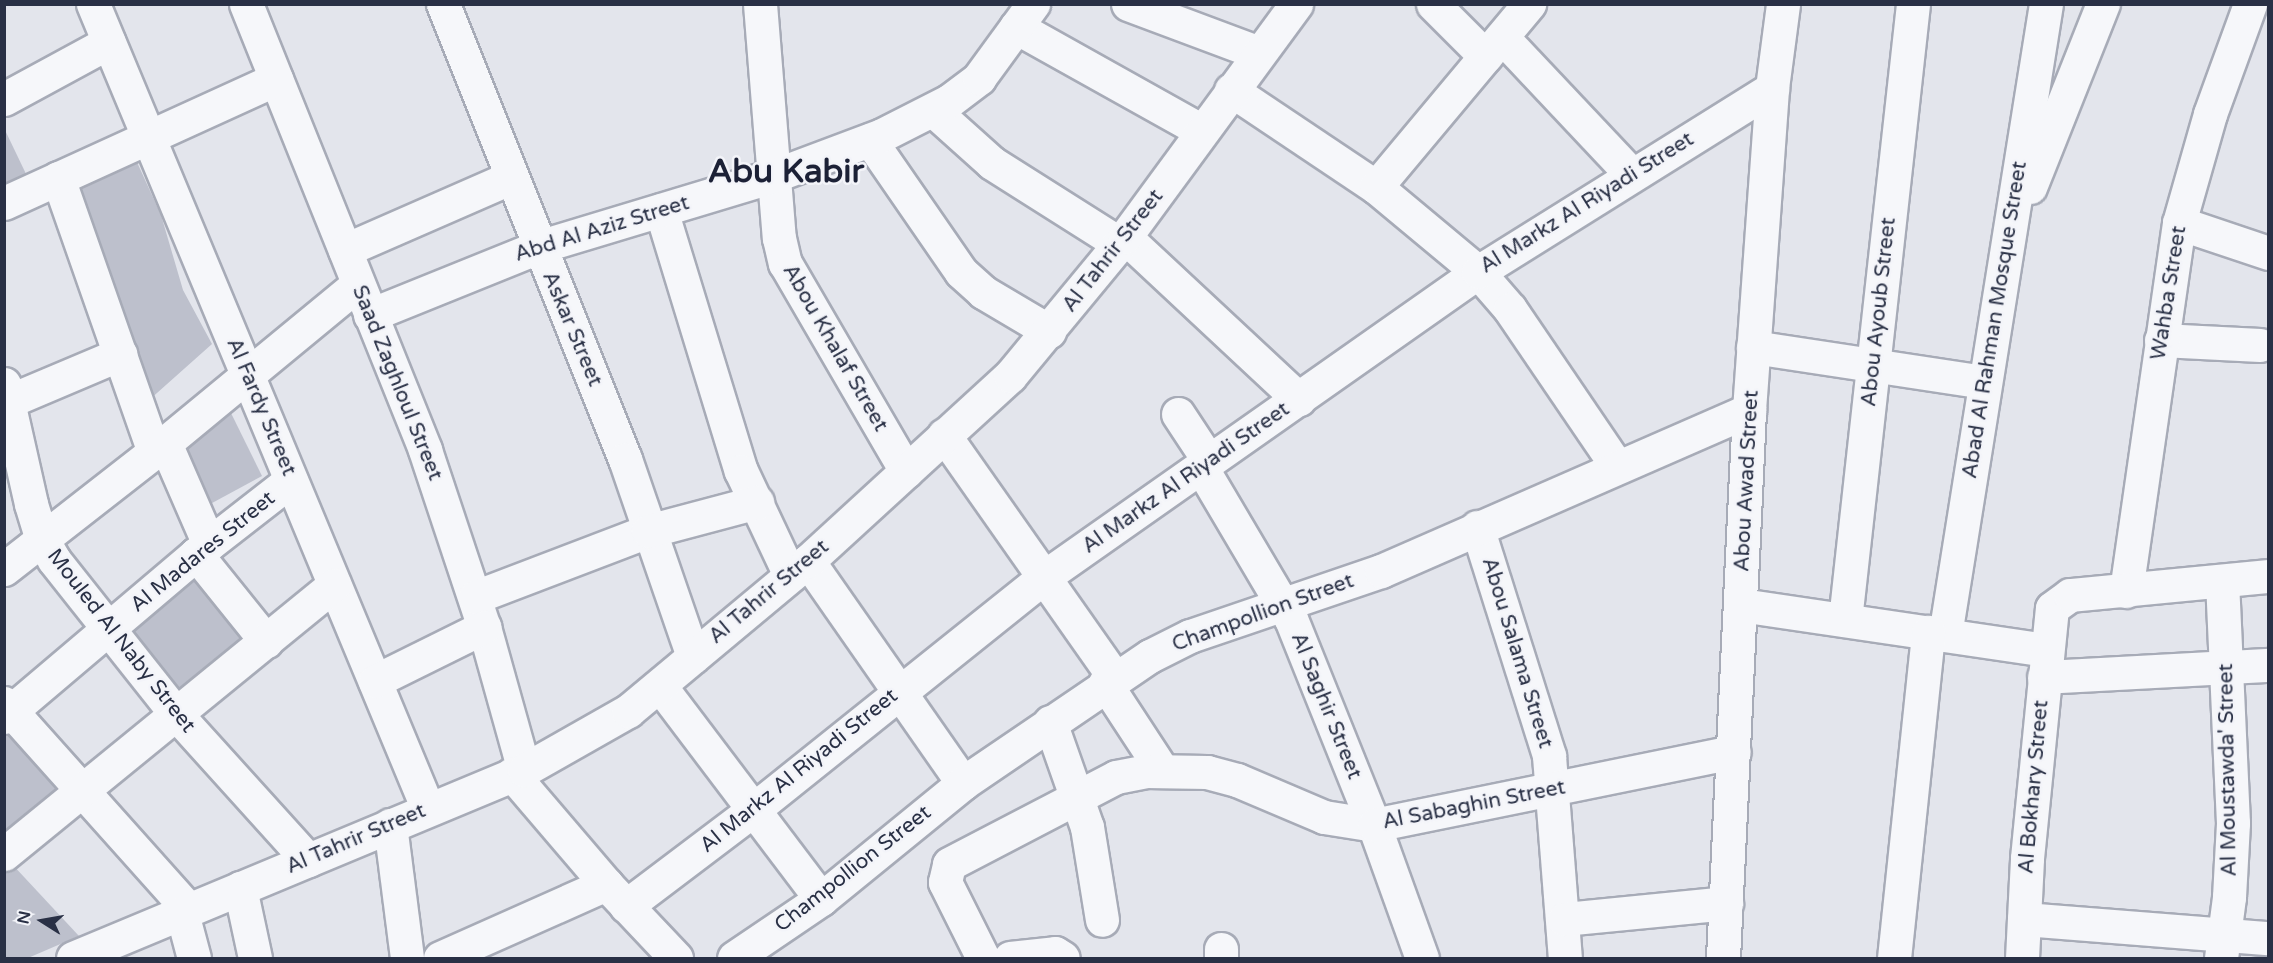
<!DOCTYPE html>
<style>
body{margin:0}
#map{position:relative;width:2273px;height:963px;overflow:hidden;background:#e3e5ec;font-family:"Varela Round",sans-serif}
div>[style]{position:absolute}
.building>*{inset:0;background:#bdc0cc;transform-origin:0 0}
.roads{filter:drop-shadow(2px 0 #a7abb7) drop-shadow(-2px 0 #a7abb7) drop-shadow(0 2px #a7abb7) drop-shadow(0 -2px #a7abb7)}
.street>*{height:33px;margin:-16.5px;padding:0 16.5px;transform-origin:16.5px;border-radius:16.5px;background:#f6f7fa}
span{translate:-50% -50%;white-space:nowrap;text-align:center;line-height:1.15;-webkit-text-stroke:5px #f3f4f9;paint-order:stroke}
.street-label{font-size:21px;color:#293045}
.town-label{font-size:33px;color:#1c2136;font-weight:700}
.frame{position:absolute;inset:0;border:6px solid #293045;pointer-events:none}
.north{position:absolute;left:12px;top:891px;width:60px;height:60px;-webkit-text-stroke:4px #f3f4f9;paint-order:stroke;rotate:281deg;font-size:16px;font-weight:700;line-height:24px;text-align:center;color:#293045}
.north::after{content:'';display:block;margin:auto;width:21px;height:27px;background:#293045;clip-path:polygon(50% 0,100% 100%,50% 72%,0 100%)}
</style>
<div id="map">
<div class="building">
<div style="clip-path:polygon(4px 128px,27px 176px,4px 187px)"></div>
<div style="clip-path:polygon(136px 160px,161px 215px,183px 290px,212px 344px,148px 401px,77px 187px)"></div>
<div style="clip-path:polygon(229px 409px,262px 476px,201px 509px,176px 446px)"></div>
<div style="left:195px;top:567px;width:93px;height:96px;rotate:52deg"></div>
<div style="clip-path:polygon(11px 726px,65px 791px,4px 842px,4px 732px)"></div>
<div style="clip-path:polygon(11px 863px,79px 936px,28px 958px,4px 958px,4px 868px)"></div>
</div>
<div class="roads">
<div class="street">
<div style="left:93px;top:4px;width:872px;rotate:67.41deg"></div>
<div style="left:246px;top:4px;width:481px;rotate:68.1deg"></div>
<div style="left:425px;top:450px;width:187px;rotate:71.6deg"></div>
<div style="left:484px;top:627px;width:148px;rotate:74.4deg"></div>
<div style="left:443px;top:4px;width:490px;rotate:68.2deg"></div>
<div style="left:625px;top:459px;width:209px;rotate:71deg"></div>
<div style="left:760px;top:4px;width:235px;rotate:85.4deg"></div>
<div style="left:779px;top:238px;width:26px;rotate:77deg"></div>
<div style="left:785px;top:263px;width:241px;rotate:59.8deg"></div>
<div style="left:1128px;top:4px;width:140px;rotate:20.5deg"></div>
<div style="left:1433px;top:4px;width:74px;rotate:45deg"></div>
<div style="left:1016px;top:27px;width:213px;rotate:29.2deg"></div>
<div style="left:1502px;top:37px;width:188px;rotate:46.7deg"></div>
<div style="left:1231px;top:90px;width:174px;rotate:33.8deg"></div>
<div style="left:1376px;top:187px;width:133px;rotate:39.8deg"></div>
<div style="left:1478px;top:272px;width:49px;rotate:49.1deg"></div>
<div style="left:1510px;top:309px;width:189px;rotate:55.8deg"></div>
<div style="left:4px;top:99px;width:119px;rotate:-28.5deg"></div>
<div style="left:933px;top:110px;width:79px;rotate:41.9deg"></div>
<div style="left:992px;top:163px;width:151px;rotate:32.3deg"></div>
<div style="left:870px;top:140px;width:160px;rotate:55.4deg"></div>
<div style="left:961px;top:272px;width:30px;rotate:42deg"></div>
<div style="left:983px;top:292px;width:77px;rotate:30.6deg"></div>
<div style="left:58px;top:178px;width:290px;rotate:70.7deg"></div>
<div style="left:1376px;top:187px;width:239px;rotate:-50.1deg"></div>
<div style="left:2030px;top:187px;width:197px;rotate:-68.3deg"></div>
<div style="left:4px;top:203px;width:299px;rotate:-24.5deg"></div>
<div style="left:661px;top:210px;width:273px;rotate:73deg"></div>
<div style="left:741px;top:471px;width:115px;rotate:64.8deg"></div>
<div style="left:2179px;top:223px;width:94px;rotate:18.6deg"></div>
<div style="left:1125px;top:237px;width:238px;rotate:43deg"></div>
<div style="left:345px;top:250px;width:180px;rotate:-23.6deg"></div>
<div style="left:370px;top:315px;width:181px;rotate:-22deg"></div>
<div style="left:538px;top:247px;width:245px;rotate:-16.8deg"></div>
<div style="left:773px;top:176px;width:116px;rotate:-20.6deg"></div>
<div style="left:882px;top:135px;width:75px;rotate:-26.9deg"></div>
<div style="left:949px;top:101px;width:38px;rotate:-37deg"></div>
<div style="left:979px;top:78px;width:92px;rotate:-53.9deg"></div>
<div style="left:2161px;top:340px;width:99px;rotate:2.9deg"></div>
<div style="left:1753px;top:347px;width:234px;rotate:8.6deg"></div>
<div style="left:4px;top:384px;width:123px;rotate:77.3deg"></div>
<div style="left:31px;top:504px;width:37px;rotate:73deg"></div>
<div style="left:42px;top:539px;width:24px;rotate:60deg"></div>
<div style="left:54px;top:560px;width:196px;rotate:51.6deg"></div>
<div style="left:176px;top:714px;width:197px;rotate:47.9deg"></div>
<div style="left:9px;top:401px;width:121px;rotate:-22.9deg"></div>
<div style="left:1178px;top:414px;width:56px;rotate:56.6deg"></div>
<div style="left:944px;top:435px;width:296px;rotate:54.9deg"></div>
<div style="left:165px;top:443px;width:110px;rotate:66.5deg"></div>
<div style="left:1201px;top:467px;width:177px;rotate:59.4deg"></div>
<div style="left:1291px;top:619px;width:222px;rotate:68.1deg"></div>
<div style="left:1374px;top:825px;width:141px;rotate:70.2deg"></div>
<div style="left:1477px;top:527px;width:240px;rotate:72.5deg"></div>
<div style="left:1549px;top:756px;width:203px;rotate:85.5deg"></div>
<div style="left:196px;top:554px;width:112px;rotate:51.2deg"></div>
<div style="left:808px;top:561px;width:271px;rotate:55.1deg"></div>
<div style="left:4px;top:569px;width:204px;rotate:-38deg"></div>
<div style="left:165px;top:443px;width:249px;rotate:-39.5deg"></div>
<div style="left:2126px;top:591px;width:372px;rotate:-81.8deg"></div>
<div style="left:2179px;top:223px;width:113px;rotate:-74.1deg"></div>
<div style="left:2210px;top:114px;width:117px;rotate:-70deg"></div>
<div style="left:475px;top:597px;width:185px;rotate:-20.9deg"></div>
<div style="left:648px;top:531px;width:113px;rotate:-14.9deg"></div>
<div style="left:1741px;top:605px;width:309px;rotate:8.4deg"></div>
<div style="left:1845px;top:620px;width:620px;rotate:-83.7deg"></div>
<div style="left:1945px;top:635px;width:639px;rotate:-80.91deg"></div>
<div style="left:2044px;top:677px;width:224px;rotate:-3.1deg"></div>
<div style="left:375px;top:681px;width:122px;rotate:-26.4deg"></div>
<div style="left:1105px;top:683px;width:104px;rotate:56.8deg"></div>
<div style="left:660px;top:686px;width:267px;rotate:52.9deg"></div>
<div style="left:4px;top:703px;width:278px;rotate:48.2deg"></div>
<div style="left:4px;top:717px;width:252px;rotate:-40.3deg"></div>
<div style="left:196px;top:554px;width:120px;rotate:-37.9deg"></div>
<div style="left:1050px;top:722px;width:111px;rotate:70.6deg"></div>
<div style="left:1087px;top:827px;width:94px;rotate:80.8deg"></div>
<div style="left:512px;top:774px;width:145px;rotate:49.5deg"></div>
<div style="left:606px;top:884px;width:102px;rotate:46.6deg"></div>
<div style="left:390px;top:825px;width:134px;rotate:82.7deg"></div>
<div style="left:4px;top:854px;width:426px;rotate:-39.2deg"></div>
<div style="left:240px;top:888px;width:72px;rotate:77.9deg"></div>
<div style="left:626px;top:906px;width:159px;rotate:-37.1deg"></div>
<div style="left:753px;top:810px;width:373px;rotate:-38.7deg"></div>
<div style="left:1044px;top:577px;width:530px;rotate:-35.1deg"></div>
<div style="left:1478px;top:272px;width:347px;rotate:-32deg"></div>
<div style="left:182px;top:913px;width:47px;rotate:75.1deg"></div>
<div style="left:1564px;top:919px;width:163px;rotate:-5.6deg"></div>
<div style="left:2024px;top:919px;width:245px;rotate:4.5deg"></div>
<div style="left:1221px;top:949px;width:9px;rotate:90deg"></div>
<div style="left:73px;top:958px;width:489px;rotate:-22.6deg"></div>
<div style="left:524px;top:770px;width:120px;rotate:-29.6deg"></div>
<div style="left:628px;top:711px;width:234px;rotate:-39.8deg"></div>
<div style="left:808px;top:561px;width:274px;rotate:-42.5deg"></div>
<div style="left:1010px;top:376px;width:180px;rotate:-50.4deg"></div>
<div style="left:1125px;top:237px;width:289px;rotate:-53.7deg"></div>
<div style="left:440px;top:958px;width:182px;rotate:-24deg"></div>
<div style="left:734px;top:958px;width:105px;rotate:-34.1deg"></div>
<div style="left:821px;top:899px;width:183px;rotate:-39.2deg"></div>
<div style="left:963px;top:783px;width:226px;rotate:-34.2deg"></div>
<div style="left:1150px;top:656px;width:45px;rotate:-26.6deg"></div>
<div style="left:1190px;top:636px;width:202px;rotate:-18.8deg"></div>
<div style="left:1381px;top:571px;width:402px;rotate:-23.6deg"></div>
<div style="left:983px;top:958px;width:85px;rotate:-116.6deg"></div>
<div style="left:945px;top:882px;width:18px;rotate:-77deg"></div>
<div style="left:949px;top:864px;width:188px;rotate:-27.5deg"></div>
<div style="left:1116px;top:777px;width:31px;rotate:-11deg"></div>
<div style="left:1146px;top:771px;width:61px;rotate:0.9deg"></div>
<div style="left:1207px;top:772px;width:31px;rotate:15deg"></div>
<div style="left:1237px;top:780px;width:95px;rotate:23deg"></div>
<div style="left:1324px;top:817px;width:51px;rotate:9.1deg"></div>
<div style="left:1374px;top:825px;width:367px;rotate:-11.5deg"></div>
<div style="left:1010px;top:958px;width:45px;rotate:-6.3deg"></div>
<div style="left:1055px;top:953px;width:9px;rotate:32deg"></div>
<div style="left:1723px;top:958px;width:549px;rotate:-87.28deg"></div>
<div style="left:1749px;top:410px;width:323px;rotate:-85.9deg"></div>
<div style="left:1772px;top:88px;width:85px;rotate:-82.5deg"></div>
<div style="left:1894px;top:958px;width:328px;rotate:-84deg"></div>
<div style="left:2022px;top:958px;width:100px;rotate:-87.1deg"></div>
<div style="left:2027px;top:858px;width:251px;rotate:-84.3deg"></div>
<div style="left:2052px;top:608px;width:22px;rotate:-36deg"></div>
<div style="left:2070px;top:595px;width:199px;rotate:-5.5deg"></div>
<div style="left:2221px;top:958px;width:62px;rotate:-82.5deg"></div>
<div style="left:2229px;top:897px;width:74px;rotate:-86.9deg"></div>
<div style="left:2233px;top:823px;width:242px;rotate:-92.6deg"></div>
</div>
</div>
<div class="street-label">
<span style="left:1587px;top:203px;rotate:-32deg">Al Markz Al Riyadi Street</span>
<span style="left:602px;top:229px;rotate:-17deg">Abd Al Aziz Street</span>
<span style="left:1113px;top:251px;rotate:-52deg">Al Tahrir Street</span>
<span style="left:2169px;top:293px;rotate:-81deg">Wahba Street</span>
<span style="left:1879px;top:312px;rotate:-84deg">Abou Ayoub Street</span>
<span style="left:1995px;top:320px;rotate:-81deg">Abad Al Rahman Mosque Street</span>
<span style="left:572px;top:329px;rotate:67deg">Askar Street</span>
<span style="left:835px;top:348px;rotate:60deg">Abou Khalaf Street</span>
<span style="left:397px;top:383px;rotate:68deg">Saad Zaghloul Street</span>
<span style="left:261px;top:407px;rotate:67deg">Al Fardy Street</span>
<span style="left:1186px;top:478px;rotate:-35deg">Al Markz Al Riyadi Street</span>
<span style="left:1747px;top:481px;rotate:-87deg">Abou Awad Street</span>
<span style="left:203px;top:552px;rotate:-39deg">Al Madares Street</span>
<span style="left:769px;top:592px;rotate:-40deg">Al Tahrir Street</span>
<span style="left:1263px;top:613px;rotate:-20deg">Champollion Street</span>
<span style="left:121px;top:641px;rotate:52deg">Mouled Al Naby Street</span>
<span style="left:1517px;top:653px;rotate:73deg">Abou Salama Street</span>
<span style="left:1326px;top:706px;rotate:68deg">Al Saghir Street</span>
<span style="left:2228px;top:770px;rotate:-91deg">Al Moustawda' Street</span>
<span style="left:799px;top:771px;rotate:-39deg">Al Markz Al Riyadi Street</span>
<span style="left:2034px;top:787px;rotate:-85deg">Al Bokhary Street</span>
<span style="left:1474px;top:805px;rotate:-11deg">Al Sabaghin Street</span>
<span style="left:356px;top:839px;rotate:-23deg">Al Tahrir Street</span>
<span style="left:853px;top:869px;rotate:-38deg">Champollion Street</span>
</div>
<div class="town-label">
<span style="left:786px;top:172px">Abu Kabir</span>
</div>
<div class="frame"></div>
<div class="north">N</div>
</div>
